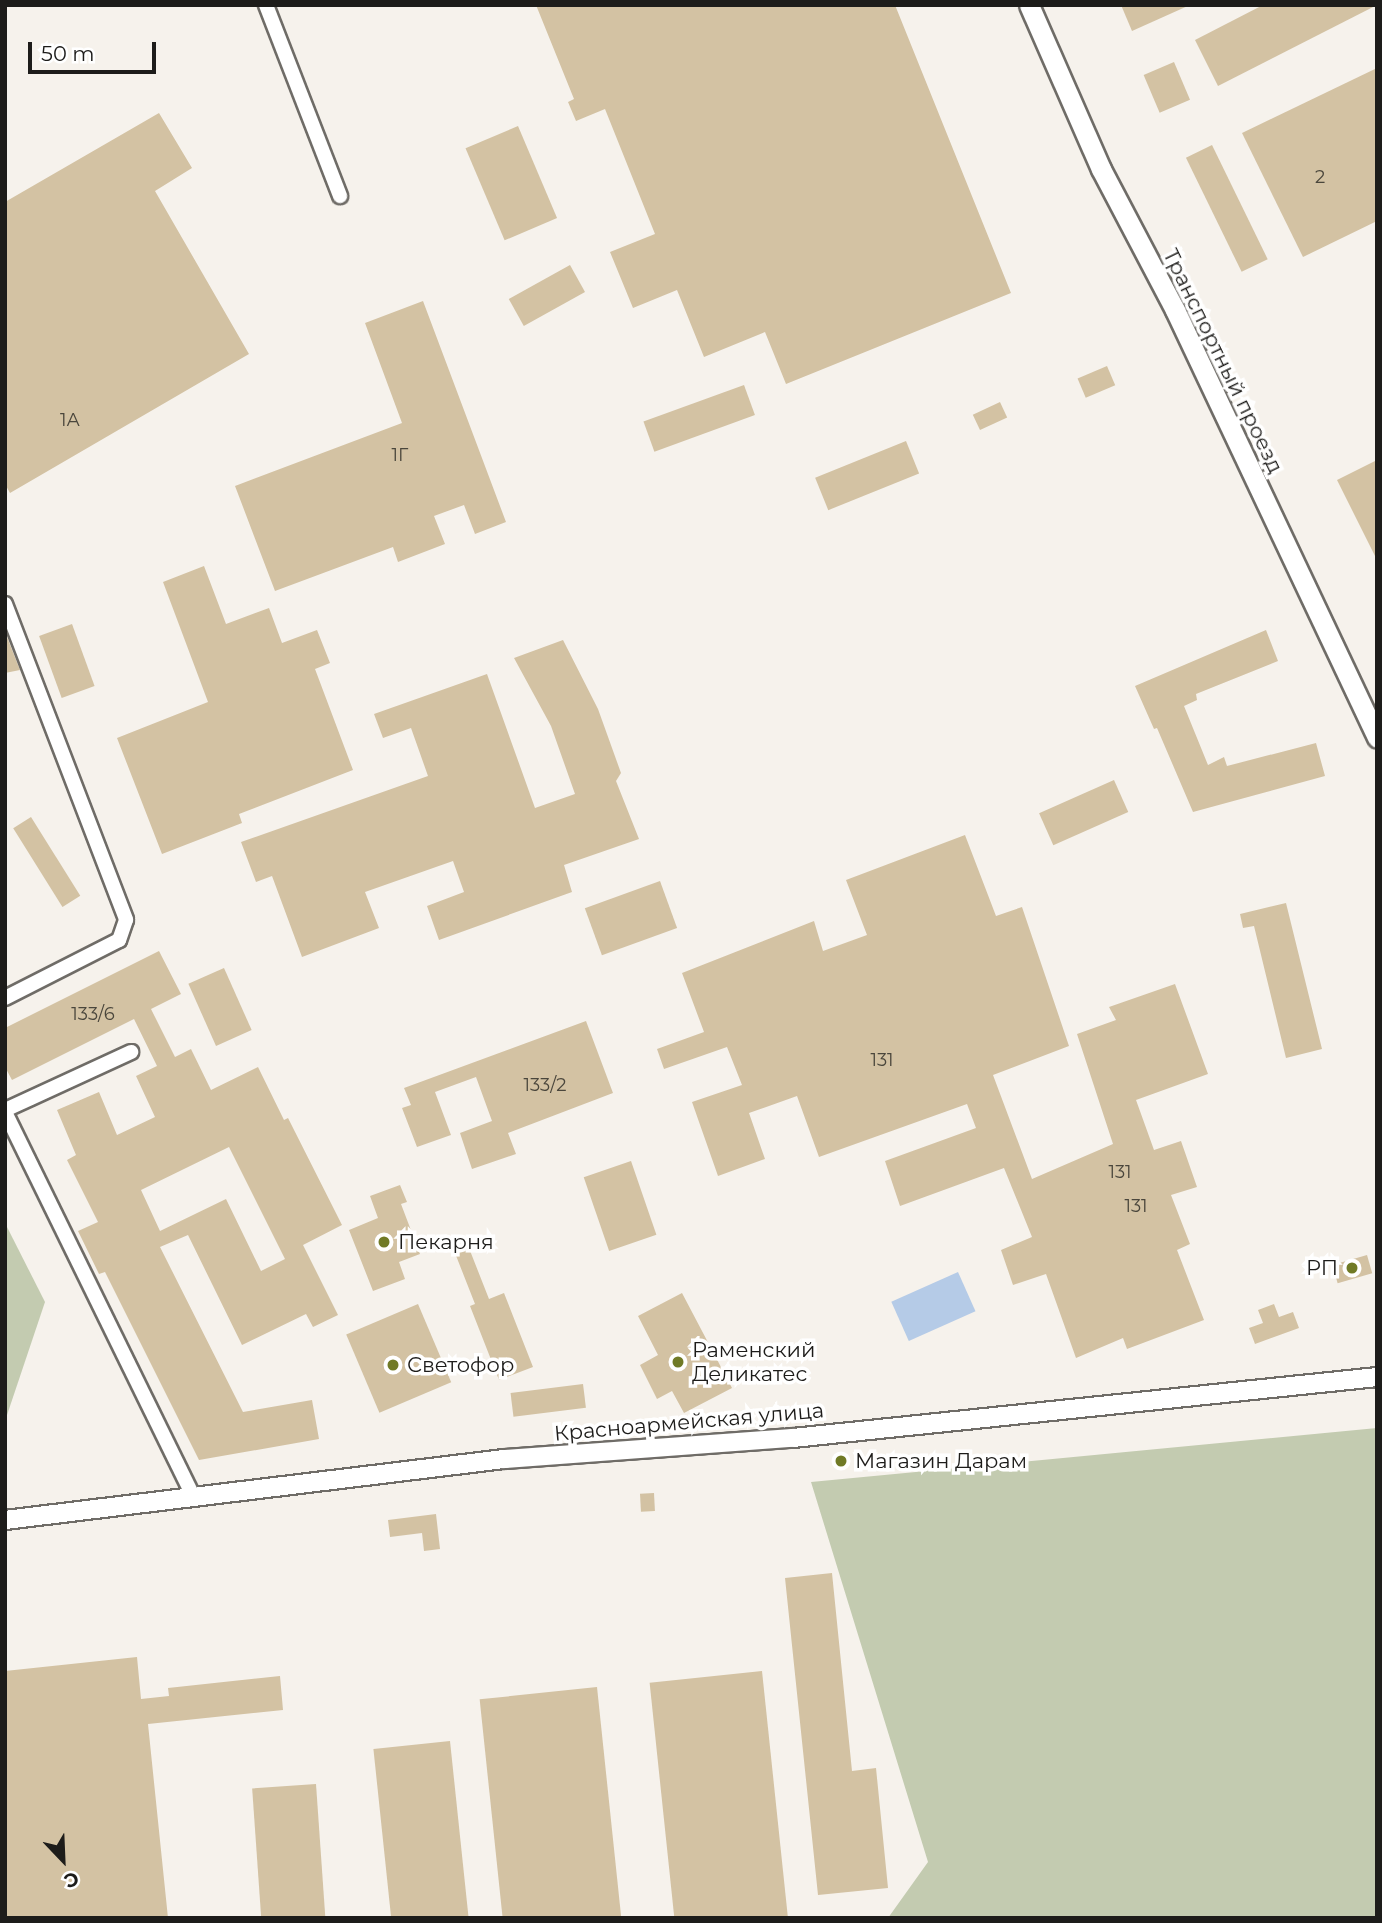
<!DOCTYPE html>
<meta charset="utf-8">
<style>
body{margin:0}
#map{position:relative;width:1382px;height:1923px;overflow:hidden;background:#f6f2ec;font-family:Montserrat,sans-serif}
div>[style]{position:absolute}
.green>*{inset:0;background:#c3cbb0}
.water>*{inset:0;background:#b5cbe7;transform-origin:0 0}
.building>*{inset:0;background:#d3c2a3;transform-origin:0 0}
.roads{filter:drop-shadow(2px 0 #6f6c67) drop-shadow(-2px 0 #6f6c67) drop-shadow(0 2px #6f6c67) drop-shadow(0 -2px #6f6c67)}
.minor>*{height:14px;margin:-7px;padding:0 7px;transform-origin:7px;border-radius:7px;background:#fff}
.tertiary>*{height:18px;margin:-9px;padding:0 9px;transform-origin:9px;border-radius:9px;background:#fff}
.secondary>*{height:19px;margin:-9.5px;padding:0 9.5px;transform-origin:9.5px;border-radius:9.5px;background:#fff}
.dots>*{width:19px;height:19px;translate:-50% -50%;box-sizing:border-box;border:4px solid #fff;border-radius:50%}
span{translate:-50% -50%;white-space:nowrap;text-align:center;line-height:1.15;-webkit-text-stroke:7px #fff;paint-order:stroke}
.number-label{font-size:18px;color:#4a463c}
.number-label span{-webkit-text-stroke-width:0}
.street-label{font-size:21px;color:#1d1c1a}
.poi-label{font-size:21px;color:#1d1c1a}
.left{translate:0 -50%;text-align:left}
.right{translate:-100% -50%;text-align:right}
.frame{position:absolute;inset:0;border:7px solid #1d1c1a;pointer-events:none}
.north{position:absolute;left:28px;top:1825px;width:70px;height:70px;-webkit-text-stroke:5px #fff;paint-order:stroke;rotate:157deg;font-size:19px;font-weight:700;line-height:28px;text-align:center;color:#1d1c1a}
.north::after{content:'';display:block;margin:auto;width:24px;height:32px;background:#1d1c1a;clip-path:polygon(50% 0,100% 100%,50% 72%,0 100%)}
.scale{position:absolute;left:28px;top:42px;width:128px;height:32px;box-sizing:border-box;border:4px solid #1d1c1a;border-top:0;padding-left:9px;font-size:21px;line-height:24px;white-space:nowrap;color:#1d1c1a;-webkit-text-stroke:5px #fff;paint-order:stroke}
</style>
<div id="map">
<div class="green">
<div style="clip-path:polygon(5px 1223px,45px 1302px,5px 1421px)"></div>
<div style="clip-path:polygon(1377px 1428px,1377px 1918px,888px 1918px,928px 1862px,811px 1482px)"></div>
</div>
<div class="water">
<div style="left:958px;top:1272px;width:43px;height:73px;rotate:66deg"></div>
</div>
<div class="building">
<div style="clip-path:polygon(536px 5px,895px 5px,1011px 293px,786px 384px,765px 332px,704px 357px,677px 290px,633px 308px,610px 252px,655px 234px,605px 109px,576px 121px,568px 102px,574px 99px)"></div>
<div style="clip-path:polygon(1121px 5px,1190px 5px,1132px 31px)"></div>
<div style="clip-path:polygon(1263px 5px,1377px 5px,1218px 86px,1195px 40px)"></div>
<div style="left:1174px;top:62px;width:41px;height:33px;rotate:67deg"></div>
<div style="clip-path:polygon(1377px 68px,1377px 221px,1303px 257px,1242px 133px)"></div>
<div style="clip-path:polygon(159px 113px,192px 168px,155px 191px,249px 354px,10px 493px,5px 484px,5px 202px)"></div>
<div style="left:518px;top:126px;width:100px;height:57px;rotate:67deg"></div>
<div style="left:1212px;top:145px;width:127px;height:29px;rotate:64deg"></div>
<div style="left:570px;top:265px;width:31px;height:70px;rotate:61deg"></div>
<div style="clip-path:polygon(423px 301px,506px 522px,475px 534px,464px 505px,434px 516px,445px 544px,398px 562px,393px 547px,275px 591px,235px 486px,402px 423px,365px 323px)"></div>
<div style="left:1107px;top:366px;width:21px;height:32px;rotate:67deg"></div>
<div style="left:744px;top:385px;width:32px;height:107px;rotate:70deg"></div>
<div style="left:1000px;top:402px;width:17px;height:30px;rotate:65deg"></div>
<div style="left:906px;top:441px;width:35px;height:98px;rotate:68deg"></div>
<div style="clip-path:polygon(1377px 460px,1377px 560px,1337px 480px)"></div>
<div style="clip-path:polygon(204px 566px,226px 624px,269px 608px,282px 643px,317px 630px,330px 663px,315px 669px,353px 770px,239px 814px,242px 823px,162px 854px,117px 738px,208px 702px,163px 582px)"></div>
<div style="left:72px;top:624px;width:66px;height:35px;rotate:70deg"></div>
<div style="clip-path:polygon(1266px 630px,1278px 661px,1196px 694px,1197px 700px,1184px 706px,1208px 765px,1224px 757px,1227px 766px,1316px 743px,1325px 776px,1193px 812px,1157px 728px,1154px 729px,1135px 686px)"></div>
<div style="clip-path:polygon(5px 632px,20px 670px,5px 673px)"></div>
<div style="clip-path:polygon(563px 640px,598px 709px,621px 773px,616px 781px,639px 839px,564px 865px,572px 892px,439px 940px,427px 906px,464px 892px,453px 861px,365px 892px,379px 928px,302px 957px,272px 876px,256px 882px,241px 842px,428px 776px,411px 728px,383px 738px,374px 714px,487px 674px,535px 808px,575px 794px,551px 726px,514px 658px)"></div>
<div style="left:1114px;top:780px;width:35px;height:82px;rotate:66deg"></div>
<div style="left:31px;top:817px;width:93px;height:21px;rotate:58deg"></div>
<div style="clip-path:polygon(965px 835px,996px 916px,1022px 907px,1069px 1046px,993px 1075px,1032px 1179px,1113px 1144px,1077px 1034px,1116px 1020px,1109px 1007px,1175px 984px,1208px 1074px,1136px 1100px,1154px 1150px,1181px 1141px,1197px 1187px,1171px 1195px,1190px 1244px,1177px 1250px,1204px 1320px,1127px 1349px,1123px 1338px,1076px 1358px,1046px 1274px,1013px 1285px,1001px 1250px,1032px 1237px,1004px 1168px,900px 1206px,885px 1161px,976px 1128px,967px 1104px,819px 1157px,797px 1096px,749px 1113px,765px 1159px,718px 1176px,692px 1102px,742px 1085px,727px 1047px,664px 1069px,657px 1049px,704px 1032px,682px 973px,814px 921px,823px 951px,867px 935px,846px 880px)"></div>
<div style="left:660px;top:881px;width:50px;height:80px;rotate:70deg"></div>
<div style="clip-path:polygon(1286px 903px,1322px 1049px,1286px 1058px,1254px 926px,1243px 928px,1240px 914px)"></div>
<div style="clip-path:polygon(evenodd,159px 951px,181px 994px,151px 1009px,175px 1057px,191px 1049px,211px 1090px,258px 1067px,284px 1120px,288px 1118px,342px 1225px,303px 1245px,338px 1315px,313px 1327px,306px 1314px,242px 1345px,188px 1235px,160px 1247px,243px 1412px,312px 1400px,319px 1439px,199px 1460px,105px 1272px,99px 1274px,78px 1231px,98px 1222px,67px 1160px,76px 1155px,57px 1110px,99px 1092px,117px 1135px,155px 1117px,136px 1076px,157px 1066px,134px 1019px,12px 1080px,5px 1067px,5px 1028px,159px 951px,229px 1147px,285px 1259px,261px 1271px,226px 1199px,160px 1231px,141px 1190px,229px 1147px)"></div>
<div style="left:224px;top:968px;width:68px;height:39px;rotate:66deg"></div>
<div style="clip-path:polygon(586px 1021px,613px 1093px,508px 1133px,516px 1154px,472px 1169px,460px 1133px,492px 1121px,476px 1077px,435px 1092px,451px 1135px,417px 1147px,402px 1108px,411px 1105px,404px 1088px)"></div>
<div style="left:631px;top:1161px;width:78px;height:50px;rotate:71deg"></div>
<div style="clip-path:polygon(400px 1185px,407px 1202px,401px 1204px,420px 1254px,399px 1262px,405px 1279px,373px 1291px,349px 1230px,378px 1218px,370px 1196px)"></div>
<div style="clip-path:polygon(467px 1243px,489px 1299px,504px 1293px,533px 1367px,499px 1380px,470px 1306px,475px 1304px,453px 1248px)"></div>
<div style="left:1367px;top:1255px;width:19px;height:36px;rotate:74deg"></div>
<div style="clip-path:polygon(682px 1293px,732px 1388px,684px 1413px,672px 1391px,657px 1399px,640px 1365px,658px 1355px,638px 1316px)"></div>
<div style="left:418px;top:1304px;width:85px;height:78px;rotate:67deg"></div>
<div style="clip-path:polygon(1274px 1304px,1279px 1317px,1293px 1312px,1299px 1328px,1255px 1344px,1249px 1328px,1263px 1323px,1258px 1310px)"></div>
<div style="left:583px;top:1384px;width:24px;height:73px;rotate:83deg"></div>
<div style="left:654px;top:1493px;width:18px;height:14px;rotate:87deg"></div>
<div style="clip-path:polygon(436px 1514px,440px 1549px,424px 1551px,422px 1533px,390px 1537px,388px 1520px)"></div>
<div style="clip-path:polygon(832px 1573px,852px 1771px,876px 1768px,888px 1888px,818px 1895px,785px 1578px)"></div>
<div style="clip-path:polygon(137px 1657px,141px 1699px,169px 1696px,168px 1688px,280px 1676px,283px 1710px,148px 1724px,168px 1918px,5px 1918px,5px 1671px)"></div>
<div style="left:762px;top:1671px;width:248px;height:113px;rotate:84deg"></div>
<div style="left:597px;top:1687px;width:232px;height:118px;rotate:84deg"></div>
<div style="left:450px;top:1741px;width:178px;height:77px;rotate:84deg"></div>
<div style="left:316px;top:1784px;width:134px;height:64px;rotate:86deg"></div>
</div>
<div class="roads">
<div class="minor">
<div style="left:266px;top:5px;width:205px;rotate:68.8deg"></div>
<div style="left:5px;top:604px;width:338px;rotate:69deg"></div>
<div style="left:126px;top:920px;width:21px;rotate:109deg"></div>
<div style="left:119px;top:940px;width:128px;rotate:153deg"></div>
<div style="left:5px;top:1110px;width:139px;rotate:-24.7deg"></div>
<div style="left:5px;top:1112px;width:427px;rotate:63.9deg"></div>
</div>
<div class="tertiary">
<div style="left:5px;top:1520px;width:503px;rotate:-6.97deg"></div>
<div style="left:504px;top:1459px;width:290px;rotate:-4.2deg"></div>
<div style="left:793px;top:1438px;width:587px;rotate:-5.96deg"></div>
</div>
<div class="secondary">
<div style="left:1029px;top:5px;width:179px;rotate:66.3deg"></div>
<div style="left:1101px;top:169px;width:159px;rotate:62.3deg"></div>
<div style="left:1175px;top:310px;width:473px;rotate:64.7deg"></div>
</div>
</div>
<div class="dots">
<div style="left:384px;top:1242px;background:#707a26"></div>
<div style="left:1352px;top:1268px;background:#707a26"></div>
<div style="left:678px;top:1362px;background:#707a26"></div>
<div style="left:393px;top:1365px;background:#707a26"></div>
<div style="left:841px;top:1461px;background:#707a26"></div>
</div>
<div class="number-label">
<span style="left:1320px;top:177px">2</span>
<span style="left:70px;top:420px">1А</span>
<span style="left:400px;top:455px">1Г</span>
<span style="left:93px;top:1014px">133/6</span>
<span style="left:882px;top:1060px">131</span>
<span style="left:545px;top:1085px">133/2</span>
<span style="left:1120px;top:1172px">131</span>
<span style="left:1136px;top:1206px">131</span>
</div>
<div class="street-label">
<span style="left:1223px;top:361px;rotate:64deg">Транспортный проезд</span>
<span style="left:689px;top:1422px;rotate:-5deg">Красноармейская улица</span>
</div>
<div class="poi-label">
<span class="left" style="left:398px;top:1242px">Пекарня</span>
<span class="right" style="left:1338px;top:1268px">РП</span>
<span class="left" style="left:692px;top:1362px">Раменский<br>Деликатес</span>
<span class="left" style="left:407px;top:1365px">Светофор</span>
<span class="left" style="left:855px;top:1461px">Магазин Дарам</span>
</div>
<div class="frame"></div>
<div class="north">С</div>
<div class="scale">50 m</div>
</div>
